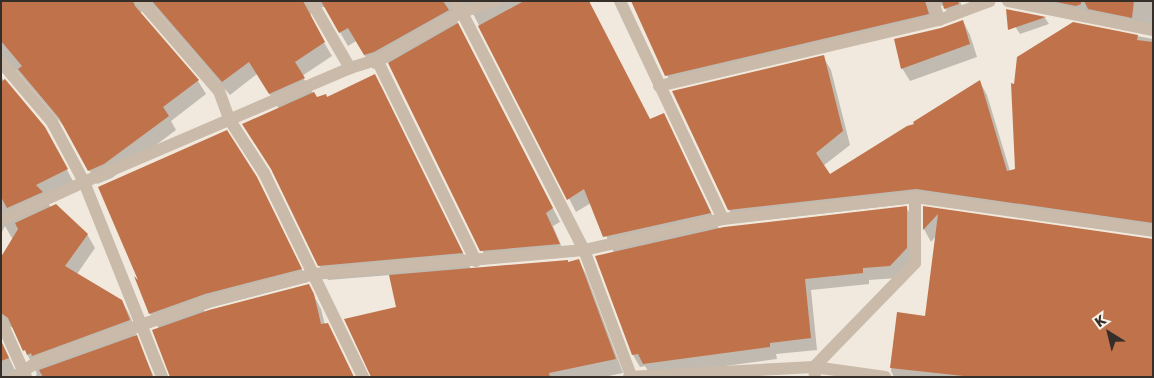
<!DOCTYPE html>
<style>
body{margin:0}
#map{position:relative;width:1154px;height:378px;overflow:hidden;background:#f1e9dd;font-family:Jost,sans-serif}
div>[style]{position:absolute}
.shadow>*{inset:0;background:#0003}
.building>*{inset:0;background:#c0734b}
.minor>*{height:12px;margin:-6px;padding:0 6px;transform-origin:6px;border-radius:6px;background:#c9baa9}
span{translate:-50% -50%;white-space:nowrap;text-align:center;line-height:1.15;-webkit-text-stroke:5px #f9f3e9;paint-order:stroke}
.frame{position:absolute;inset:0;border:2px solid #362e29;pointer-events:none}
.north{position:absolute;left:1084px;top:308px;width:50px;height:50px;-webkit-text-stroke:4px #f9f3e9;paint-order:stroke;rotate:324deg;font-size:14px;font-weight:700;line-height:20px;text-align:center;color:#362e29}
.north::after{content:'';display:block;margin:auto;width:18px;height:22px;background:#362e29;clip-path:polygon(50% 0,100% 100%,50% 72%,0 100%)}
</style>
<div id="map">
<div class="shadow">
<div style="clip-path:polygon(1px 1px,588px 1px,650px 120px,663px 115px,671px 128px,719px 229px,906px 207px,913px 219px,913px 260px,897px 278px,869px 280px,869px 284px,811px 290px,817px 350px,776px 354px,777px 359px,651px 376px,645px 366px,640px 367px,633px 355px,614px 253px,591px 203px,576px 212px,470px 8px,455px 15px,458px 23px,560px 222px,553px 226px,566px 257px,489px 264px,389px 62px,373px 69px,356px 41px,348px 46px,327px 10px,324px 7px,315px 7px,311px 12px,311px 20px,332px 56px,302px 76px,317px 99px,381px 86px,471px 269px,568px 263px,578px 260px,586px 274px,623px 373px,604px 377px,371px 377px,397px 308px,390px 275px,328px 280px,319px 265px,279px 109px,257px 74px,230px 95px,156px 9px,147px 7px,140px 13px,198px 81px,206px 94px,171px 121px,176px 130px,112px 178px,97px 184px,67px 130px,16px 70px,7px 68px,1px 73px)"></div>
<div style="clip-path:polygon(632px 1px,960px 1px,965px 16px,952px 21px,944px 6px,938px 5px,934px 26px,673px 88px)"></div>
<div style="clip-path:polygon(1025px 1px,1153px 1px,1153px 33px)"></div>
<div style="clip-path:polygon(1018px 13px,1045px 18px,1049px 24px,1020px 34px,1016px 28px)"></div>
<div style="clip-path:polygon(963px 21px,970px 35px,977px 57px,910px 81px,902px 68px,941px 29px)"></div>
<div style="clip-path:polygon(1073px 24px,1153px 39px,1153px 234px,924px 202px,737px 223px,729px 210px,823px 57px,831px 70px,850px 145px,823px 166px,830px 175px,915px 125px,980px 82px,987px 95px,1010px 171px,1016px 170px,1015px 85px)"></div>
<div style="clip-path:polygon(1px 77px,44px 127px,74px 183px,45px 198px,51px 208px,87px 234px,95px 248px,77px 274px,122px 301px,130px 316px,137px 334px,135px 335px,154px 377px,35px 377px,37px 374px,15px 329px,11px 327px,5px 328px,1px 333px,1px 259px,13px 240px,5px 226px,1px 234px)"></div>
<div style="clip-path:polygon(264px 192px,308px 282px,213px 307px,204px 310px,205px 312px,308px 285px,321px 309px,325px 325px,159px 329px,150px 313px)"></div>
<div style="clip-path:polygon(924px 208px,1153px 240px,1153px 377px,894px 377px,891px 371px,898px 314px,926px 317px,936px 236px,931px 242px,924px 229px)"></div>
<div style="clip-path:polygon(1px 340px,18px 377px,1px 377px)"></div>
</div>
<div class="building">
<div style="clip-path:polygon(1px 1px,133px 1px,135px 6px,199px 80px,163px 107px,169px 116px,104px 164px,88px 171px,59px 118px,18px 69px,22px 66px,1px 41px)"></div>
<div style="clip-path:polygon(152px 1px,303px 1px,325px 42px,295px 62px,305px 78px,269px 94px,249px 62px,222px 82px)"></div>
<div style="clip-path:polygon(321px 1px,443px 1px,449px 10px,374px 52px,364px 55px,348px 28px,339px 33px)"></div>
<div style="clip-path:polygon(524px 1px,589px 1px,650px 119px,664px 113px,711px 213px,603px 237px,584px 189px,567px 200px,478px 26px)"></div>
<div style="clip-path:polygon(631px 1px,925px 1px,929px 14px,665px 76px)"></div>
<div style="clip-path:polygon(942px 1px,958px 1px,959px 4px,944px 9px)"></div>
<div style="clip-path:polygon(1051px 1px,1081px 1px,1081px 4px,1076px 6px)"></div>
<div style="clip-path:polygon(1084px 1px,1134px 1px,1132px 18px,1088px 9px)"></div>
<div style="clip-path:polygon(1006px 9px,1046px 17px,1008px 30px)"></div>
<div style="clip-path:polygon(963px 20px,970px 44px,901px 69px,894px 39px,941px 28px)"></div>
<div style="clip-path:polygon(1073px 22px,1138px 35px,1137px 40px,1153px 42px,1153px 223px,916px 189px,728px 210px,672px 91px,824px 55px,843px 131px,816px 153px,830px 174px,907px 126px,914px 124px,913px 122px,980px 80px,1007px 171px,1015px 169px,1011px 83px,1014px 84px,1017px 57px)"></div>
<div style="clip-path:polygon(458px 23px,553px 208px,546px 213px,560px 244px,480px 251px,388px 63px)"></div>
<div style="clip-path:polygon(373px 70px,463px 253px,318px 266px,271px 169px,242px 124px,314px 92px,317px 97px,326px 94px,327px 97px,375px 74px)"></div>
<div style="clip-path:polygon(5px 79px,45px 127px,68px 169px,36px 185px,43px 192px,7px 208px,1px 197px,1px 82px)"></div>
<div style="clip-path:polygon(227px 130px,257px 177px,302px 269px,205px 294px,149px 314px,134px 276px,138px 280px,98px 187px)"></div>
<div style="clip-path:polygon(56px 204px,88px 234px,65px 266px,122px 300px,130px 320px,32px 356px,31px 353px,27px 355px,25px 350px,23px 351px,8px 318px,1px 313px,1px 257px,18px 229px,15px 223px)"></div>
<div style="clip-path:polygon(907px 206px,907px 248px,890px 266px,863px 268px,863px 273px,805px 279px,811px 338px,770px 343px,770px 347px,643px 364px,638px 354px,632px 355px,595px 256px,724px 227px)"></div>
<div style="clip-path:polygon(923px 206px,1153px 239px,1153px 377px,973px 377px,890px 368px,897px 312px,925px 316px,938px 214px,923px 230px)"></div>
<div style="clip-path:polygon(579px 259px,616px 359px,549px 373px,550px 377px,371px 377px,344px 319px,396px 307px,389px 275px,568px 260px,568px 262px)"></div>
<div style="clip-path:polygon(309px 284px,314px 294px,321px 324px,328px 323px,354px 377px,170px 377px,152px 330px,209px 310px)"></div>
<div style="clip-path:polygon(137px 335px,153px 377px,43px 377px,39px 370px)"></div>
<div style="clip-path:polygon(1px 341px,9px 358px,1px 361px)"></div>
</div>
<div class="minor">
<div style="left:141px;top:1px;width:119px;rotate:49.1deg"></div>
<div style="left:219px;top:91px;width:30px;rotate:70deg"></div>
<div style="left:229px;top:119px;width:64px;rotate:57.1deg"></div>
<div style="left:264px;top:173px;width:227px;rotate:64.1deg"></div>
<div style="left:311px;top:1px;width:78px;rotate:59.8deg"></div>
<div style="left:350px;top:68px;width:28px;rotate:-17deg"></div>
<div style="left:377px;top:60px;width:224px;rotate:63.8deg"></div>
<div style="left:456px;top:1px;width:280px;rotate:62.8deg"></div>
<div style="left:584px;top:250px;width:134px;rotate:69.5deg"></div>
<div style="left:620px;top:1px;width:241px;rotate:64.7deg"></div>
<div style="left:933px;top:1px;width:20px;rotate:72deg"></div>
<div style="left:939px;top:20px;width:54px;rotate:-20.4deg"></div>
<div style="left:1008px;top:1px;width:148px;rotate:11.3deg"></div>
<div style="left:377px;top:60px;width:98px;rotate:-29.5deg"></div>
<div style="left:462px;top:12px;width:36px;rotate:-18deg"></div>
<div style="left:1px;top:62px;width:79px;rotate:49.6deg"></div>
<div style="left:52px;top:122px;width:68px;rotate:61.9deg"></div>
<div style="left:84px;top:182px;width:210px;rotate:68.2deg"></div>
<div style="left:659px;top:86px;width:288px;rotate:-13.3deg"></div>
<div style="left:1px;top:220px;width:91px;rotate:-24.6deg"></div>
<div style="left:84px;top:182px;width:289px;rotate:-23.2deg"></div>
<div style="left:1px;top:321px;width:61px;rotate:65.9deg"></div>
<div style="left:14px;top:377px;width:30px;rotate:-33deg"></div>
<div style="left:39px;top:361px;width:108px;rotate:-19.4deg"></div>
<div style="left:141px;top:325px;width:70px;rotate:-19.2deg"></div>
<div style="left:207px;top:302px;width:111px;rotate:-14.7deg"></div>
<div style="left:314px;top:274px;width:271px;rotate:-5.1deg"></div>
<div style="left:584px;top:250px;width:142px;rotate:-12.6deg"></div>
<div style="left:723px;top:219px;width:193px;rotate:-6.5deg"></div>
<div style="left:915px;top:197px;width:240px;rotate:8.1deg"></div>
<div style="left:629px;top:377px;width:185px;rotate:-3.1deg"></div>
<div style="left:814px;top:367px;width:72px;rotate:8deg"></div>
<div style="left:815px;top:377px;width:10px;rotate:-96deg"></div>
<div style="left:814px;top:367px;width:145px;rotate:-45.8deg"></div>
<div style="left:915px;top:263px;width:66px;rotate:-90deg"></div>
</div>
<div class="frame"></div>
<div class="north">K</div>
</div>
